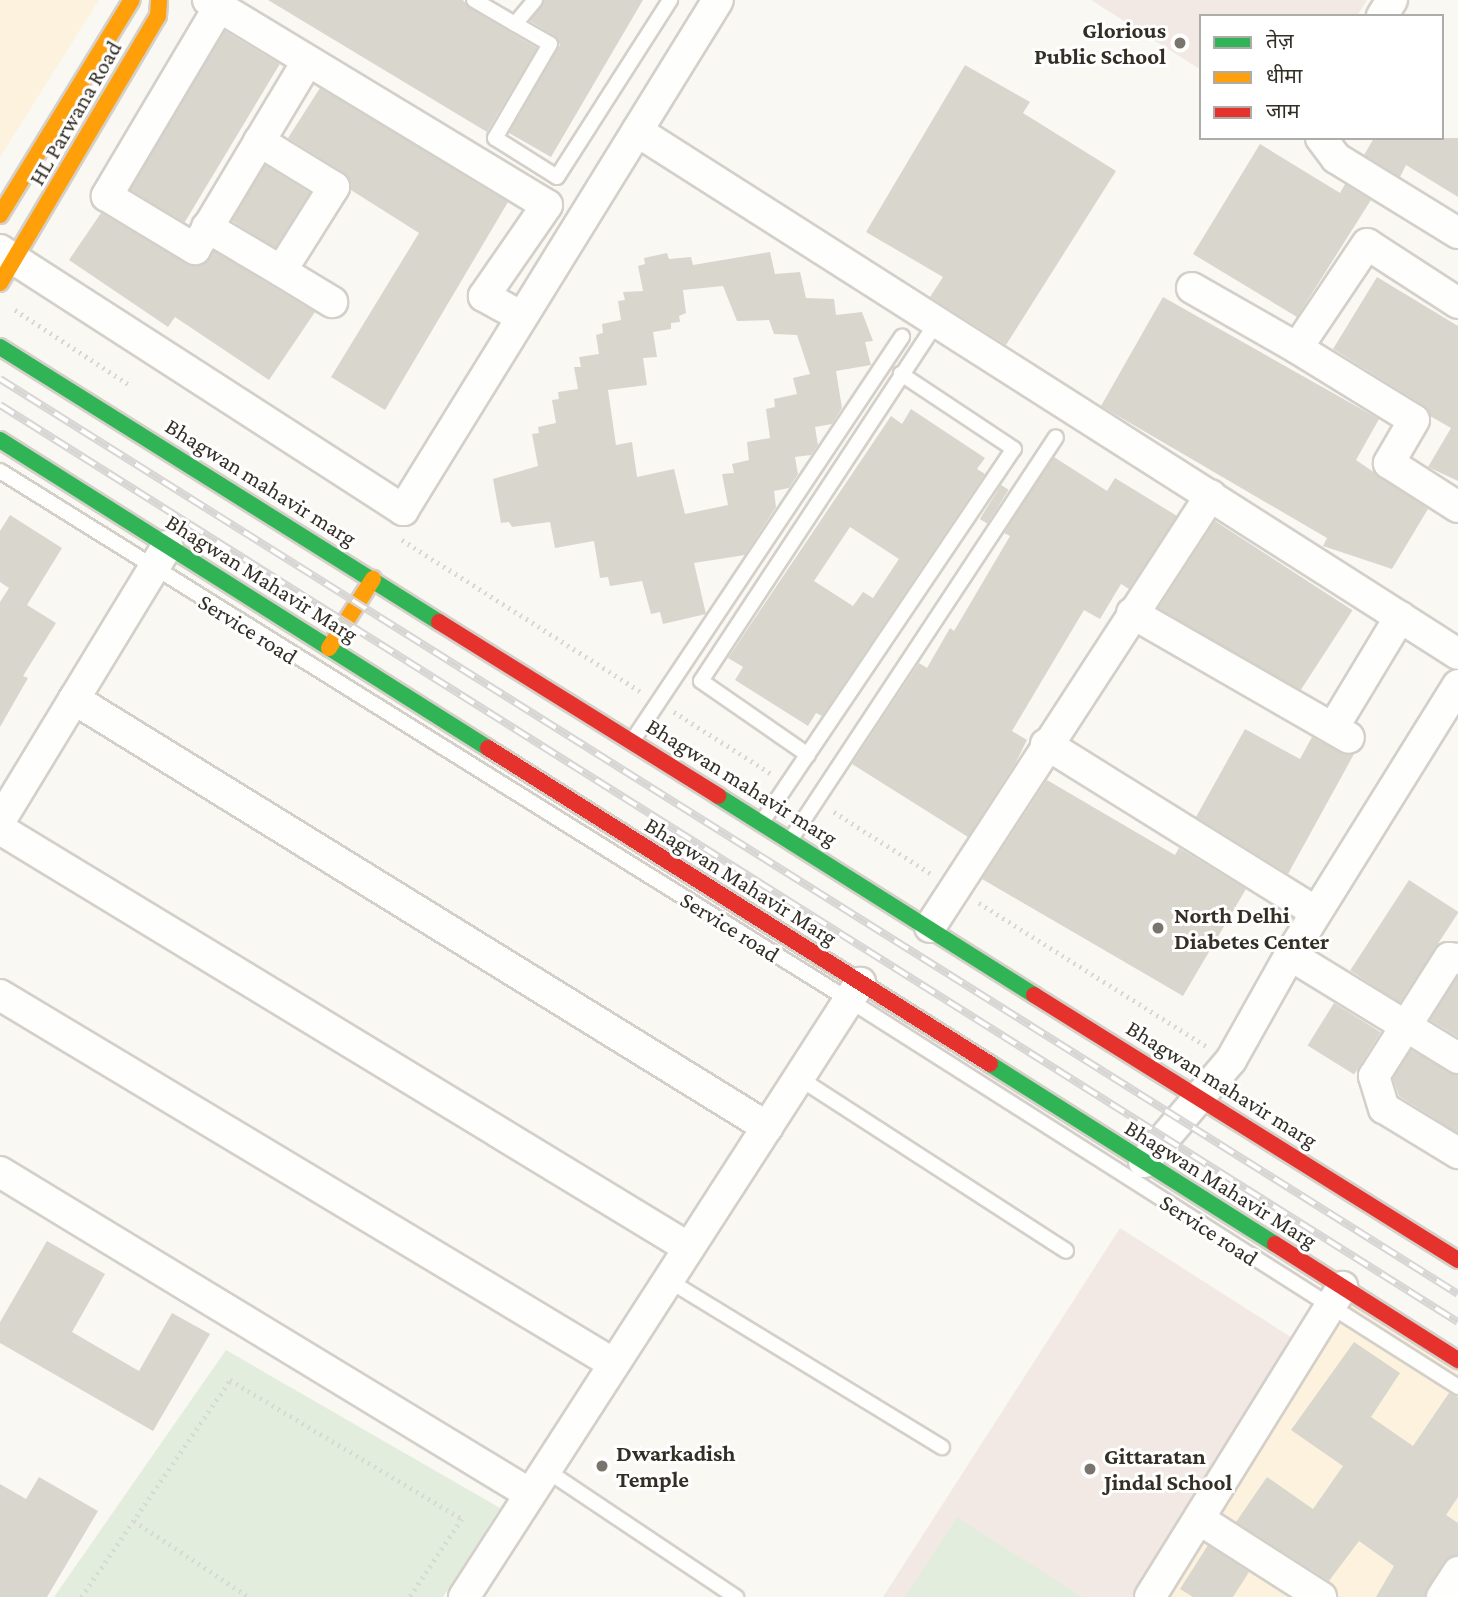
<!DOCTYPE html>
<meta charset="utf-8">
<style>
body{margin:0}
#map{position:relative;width:1458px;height:1597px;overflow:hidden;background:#faf8f2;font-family:"Crimson Pro","Noto Sans Devanagari",serif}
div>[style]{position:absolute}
.built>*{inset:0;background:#fcf2de}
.education>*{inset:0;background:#f3e9e4}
.green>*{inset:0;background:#e3eddd}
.building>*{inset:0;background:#d9d6ce;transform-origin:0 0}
.path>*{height:4.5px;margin-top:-2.25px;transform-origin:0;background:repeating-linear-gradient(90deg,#d9d8d6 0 2px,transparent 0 7px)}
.roads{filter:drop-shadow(2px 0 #d4d0c9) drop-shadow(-2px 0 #d4d0c9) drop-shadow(0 2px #d4d0c9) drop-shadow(0 -2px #d4d0c9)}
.lane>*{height:14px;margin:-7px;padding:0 7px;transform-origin:7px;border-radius:7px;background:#fefefd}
.street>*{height:30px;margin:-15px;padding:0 15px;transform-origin:15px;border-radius:15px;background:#fefefd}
.fast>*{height:16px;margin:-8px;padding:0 8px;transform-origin:8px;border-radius:8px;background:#30b455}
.slow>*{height:16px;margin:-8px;padding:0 8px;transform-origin:8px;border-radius:8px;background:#ff9f0a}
.jam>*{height:16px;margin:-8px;padding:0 8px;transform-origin:8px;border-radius:8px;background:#e5322d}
.rail>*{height:8px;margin-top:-4px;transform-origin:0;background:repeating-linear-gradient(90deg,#fff 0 16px,#d7d6d4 0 32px);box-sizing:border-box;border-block:2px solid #d7d6d4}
.dots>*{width:19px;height:19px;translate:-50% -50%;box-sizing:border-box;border:4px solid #fff;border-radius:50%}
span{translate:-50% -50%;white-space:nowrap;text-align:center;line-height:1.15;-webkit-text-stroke:6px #fff;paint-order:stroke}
.poi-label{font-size:23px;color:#342f25;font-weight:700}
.right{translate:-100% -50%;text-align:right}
.left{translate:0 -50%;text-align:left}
.street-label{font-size:23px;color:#342f25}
.legend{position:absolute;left:1199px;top:14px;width:245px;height:126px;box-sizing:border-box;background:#fff;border:2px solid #aeaca8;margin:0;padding:9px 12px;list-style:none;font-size:21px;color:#342f25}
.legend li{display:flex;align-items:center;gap:14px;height:35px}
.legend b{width:35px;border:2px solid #aeaca8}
</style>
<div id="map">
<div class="built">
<div style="clip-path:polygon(0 0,99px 0,0 157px)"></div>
<div style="clip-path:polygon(1342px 1287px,1458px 1365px,1458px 1597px,1150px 1597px)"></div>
</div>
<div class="education">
<div style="clip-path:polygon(1091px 0,1367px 0,1357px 16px,1201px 16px,1201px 70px)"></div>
<div style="clip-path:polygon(1120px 1228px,1297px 1341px,1132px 1597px,883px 1597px)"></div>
</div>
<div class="green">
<div style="clip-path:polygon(226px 1350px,500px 1508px,443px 1597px,54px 1597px)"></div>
<div style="clip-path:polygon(957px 1517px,1082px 1597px,905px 1597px)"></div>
</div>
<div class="building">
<div style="clip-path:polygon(268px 0,463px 0,469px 8px,537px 48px,487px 132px)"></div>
<div style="clip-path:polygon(544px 0,643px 0,551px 157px,509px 133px,560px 45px,555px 36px,530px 21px)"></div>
<div style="left:225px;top:31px;width:64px;height:185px;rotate:31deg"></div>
<div style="clip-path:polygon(965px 65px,1030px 102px,1023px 113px,1116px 171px,1006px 345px,930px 297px,943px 277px,866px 232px)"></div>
<div style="clip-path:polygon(320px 88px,508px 202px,385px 410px,331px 377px,419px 233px,351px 190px,343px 172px,288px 138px)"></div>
<div style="clip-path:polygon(1374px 138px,1458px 138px,1458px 197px,1406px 165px,1400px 177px,1364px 155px)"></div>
<div style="clip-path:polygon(1260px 144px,1340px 193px,1345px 184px,1371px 200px,1297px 317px,1193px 254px)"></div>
<div style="left:265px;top:165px;width:53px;height:65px;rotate:32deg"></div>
<div style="clip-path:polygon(101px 213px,187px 264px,203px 265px,214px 251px,315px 312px,269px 380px,175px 317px,168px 327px,69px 260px)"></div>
<div style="clip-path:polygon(evenodd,770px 252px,775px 274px,800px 272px,806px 298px,834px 299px,836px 315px,862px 312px,873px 341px,865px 342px,871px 365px,836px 371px,842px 408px,832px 424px,815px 427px,818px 445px,811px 455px,795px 457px,798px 474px,789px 488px,774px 491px,776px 507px,745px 555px,694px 563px,706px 614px,663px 624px,660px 612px,651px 614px,642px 581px,610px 586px,608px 577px,600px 578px,594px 541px,555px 548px,550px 522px,512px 527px,509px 522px,501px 523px,493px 479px,538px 466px,532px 434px,539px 433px,538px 427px,556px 423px,552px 400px,559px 399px,558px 392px,578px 389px,574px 367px,581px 367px,579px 357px,599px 354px,596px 335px,603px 333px,602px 324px,621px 320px,618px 301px,625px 300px,623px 292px,643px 291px,638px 266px,645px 264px,644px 258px,667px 253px,669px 259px,691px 257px,693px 265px,770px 252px,723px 286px,737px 321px,769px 320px,774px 334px,797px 335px,810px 374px,793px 378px,797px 394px,774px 399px,775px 407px,766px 409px,770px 438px,747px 442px,749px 460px,732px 464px,734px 473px,722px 474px,728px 505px,685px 514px,674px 469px,637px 477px,632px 442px,616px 445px,608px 390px,647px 385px,643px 358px,657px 357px,653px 332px,671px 329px,671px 323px,680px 322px,679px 316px,686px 313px,683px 290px,723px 286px)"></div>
<div style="clip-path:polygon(1377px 277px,1458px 326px,1458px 481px,1428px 467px,1451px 428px,1430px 416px,1423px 405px,1333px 349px)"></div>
<div style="clip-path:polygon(1163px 297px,1379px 419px,1356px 460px,1428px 509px,1392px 569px,1323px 546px,1327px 538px,1101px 406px)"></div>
<div style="clip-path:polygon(evenodd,911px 409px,985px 458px,977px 469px,985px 474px,822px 716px,816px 713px,808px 726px,735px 680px,743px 667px,728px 658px,891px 416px,902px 424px,911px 409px,850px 527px,899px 559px,873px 598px,863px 592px,853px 606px,814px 581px,850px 527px)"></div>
<div style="clip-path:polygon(1054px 457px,1107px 491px,1115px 478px,1177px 516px,1129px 589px,1121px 584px,1100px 619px,1084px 610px,1012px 731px,1027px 740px,1016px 762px,968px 837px,852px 764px,919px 663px,927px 668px,950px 628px,954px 631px,1010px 536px,1004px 533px)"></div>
<div style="left:1001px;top:485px;width:9px;height:40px;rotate:32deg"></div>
<div style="clip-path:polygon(10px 515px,62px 548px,27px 605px,56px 623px,23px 676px,28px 678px,0 727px,0 602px,9px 588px,0 582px,0 531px)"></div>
<div style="left:1215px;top:521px;width:164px;height:104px;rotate:33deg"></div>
<div style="clip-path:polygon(1245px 729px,1300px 759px,1312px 737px,1341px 753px,1354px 754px,1288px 874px,1196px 817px)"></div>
<div style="clip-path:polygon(1047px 780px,1175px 855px,1179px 848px,1246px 889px,1183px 996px,982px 879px)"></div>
<div style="left:1409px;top:880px;width:59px;height:108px;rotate:33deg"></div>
<div style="clip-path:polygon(1458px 976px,1458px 1037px,1430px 1020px)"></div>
<div style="left:1334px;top:1003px;width:55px;height:50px;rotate:32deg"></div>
<div style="clip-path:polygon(1411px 1050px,1458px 1075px,1458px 1133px,1399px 1096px,1393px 1079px)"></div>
<div style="clip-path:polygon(47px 1241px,105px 1274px,72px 1332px,139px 1371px,172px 1313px,210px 1334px,153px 1431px,0 1343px,0 1322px)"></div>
<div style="clip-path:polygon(1354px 1342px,1400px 1373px,1371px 1417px,1413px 1446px,1449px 1393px,1458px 1397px,1458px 1497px,1446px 1515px,1458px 1523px,1458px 1555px,1443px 1563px,1425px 1597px,1376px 1597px,1394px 1566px,1359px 1541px,1329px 1581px,1236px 1522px,1267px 1477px,1313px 1509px,1343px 1466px,1291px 1430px)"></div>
<div style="clip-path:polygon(39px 1477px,98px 1511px,47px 1597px,0 1597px,0 1484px,26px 1499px)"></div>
<div style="clip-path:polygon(1208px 1545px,1249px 1572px,1233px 1597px,1193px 1597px,1180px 1589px)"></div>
</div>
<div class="path">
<div style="left:15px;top:310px;width:135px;rotate:33.2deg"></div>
<div style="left:402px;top:540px;width:282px;rotate:32.4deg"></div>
<div style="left:674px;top:712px;width:114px;rotate:32.4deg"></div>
<div style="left:834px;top:812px;width:114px;rotate:32.4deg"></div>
<div style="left:979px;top:903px;width:268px;rotate:32.2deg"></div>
<div style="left:134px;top:1521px;width:138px;rotate:33.5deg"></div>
<div style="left:81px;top:1597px;width:263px;rotate:-55.5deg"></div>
<div style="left:230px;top:1380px;width:270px;rotate:30.9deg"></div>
<div style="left:462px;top:1519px;width:94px;rotate:123.7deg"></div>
</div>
<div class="roads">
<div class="lane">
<div style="left:474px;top:0;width:48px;rotate:30.3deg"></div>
<div style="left:515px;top:24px;width:31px;rotate:-50deg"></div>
<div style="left:515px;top:24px;width:40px;rotate:29.7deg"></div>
<div style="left:550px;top:44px;width:109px;rotate:120.3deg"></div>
<div style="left:495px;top:138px;width:73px;rotate:32.2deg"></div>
<div style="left:557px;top:177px;width:210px;rotate:-57.4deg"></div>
<div style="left:0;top:471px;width:1000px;rotate:31.93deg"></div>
<div style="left:849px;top:1000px;width:722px;rotate:32.43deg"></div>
<div style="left:633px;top:740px;width:485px;rotate:-56.3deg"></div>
<div style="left:808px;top:755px;width:130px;rotate:-145.3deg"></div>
<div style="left:701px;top:681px;width:430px;rotate:-56.7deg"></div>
<div style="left:762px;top:822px;width:450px;rotate:-56deg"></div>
<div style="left:1014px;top:449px;width:136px;rotate:-146.4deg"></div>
<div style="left:791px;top:839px;width:481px;rotate:-56.6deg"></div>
<div style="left:799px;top:1078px;width:318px;rotate:32.9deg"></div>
<div style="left:668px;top:1280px;width:321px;rotate:31.4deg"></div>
<div style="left:546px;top:1470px;width:229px;rotate:33.8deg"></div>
</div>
<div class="street">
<div style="left:208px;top:0;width:396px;rotate:31.2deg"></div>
<div style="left:547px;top:205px;width:111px;rotate:124.7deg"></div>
<div style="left:484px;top:296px;width:43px;rotate:28.9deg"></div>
<div style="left:219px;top:7px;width:220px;rotate:120.7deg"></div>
<div style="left:107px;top:196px;width:103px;rotate:31.1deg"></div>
<div style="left:195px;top:249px;width:218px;rotate:-59.1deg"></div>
<div style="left:1382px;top:16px;width:19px;rotate:-58deg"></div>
<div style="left:637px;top:131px;width:973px;rotate:32.5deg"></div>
<div style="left:1321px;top:138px;width:25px;rotate:53deg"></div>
<div style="left:1336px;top:158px;width:143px;rotate:31.6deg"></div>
<div style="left:259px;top:141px;width:88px;rotate:31.5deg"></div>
<div style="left:334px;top:187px;width:99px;rotate:122.2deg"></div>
<div style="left:281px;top:271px;width:60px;rotate:31.3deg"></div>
<div style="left:207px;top:227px;width:86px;rotate:30.7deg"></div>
<div style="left:0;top:250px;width:480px;rotate:32.8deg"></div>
<div style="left:403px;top:510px;width:599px;rotate:-58.3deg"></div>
<div style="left:1192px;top:288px;width:121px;rotate:29.7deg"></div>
<div style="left:1458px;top:303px;width:108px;rotate:-147deg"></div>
<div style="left:1367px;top:244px;width:125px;rotate:123.9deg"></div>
<div style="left:1297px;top:348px;width:137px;rotate:31.6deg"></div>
<div style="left:1414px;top:420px;width:50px;rotate:120.2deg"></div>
<div style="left:1389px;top:463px;width:82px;rotate:32.5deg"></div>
<div style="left:1132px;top:613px;width:250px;rotate:29.9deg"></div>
<div style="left:74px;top:699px;width:815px;rotate:31.7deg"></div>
<div style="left:1333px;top:728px;width:130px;rotate:-58.9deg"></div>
<div style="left:1046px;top:744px;width:318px;rotate:31.9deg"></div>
<div style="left:0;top:821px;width:322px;rotate:-58.7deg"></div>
<div style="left:0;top:829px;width:806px;rotate:31.3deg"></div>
<div style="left:930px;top:927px;width:515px;rotate:-56.96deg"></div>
<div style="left:1290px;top:955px;width:197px;rotate:31.5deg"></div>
<div style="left:1458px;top:959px;width:9px;rotate:-174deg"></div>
<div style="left:1449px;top:958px;width:140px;rotate:122.4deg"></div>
<div style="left:1374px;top:1076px;width:34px;rotate:73deg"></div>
<div style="left:1384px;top:1108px;width:87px;rotate:31.3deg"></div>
<div style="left:0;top:995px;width:716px;rotate:31deg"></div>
<div style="left:1144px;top:1162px;width:134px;rotate:-49.5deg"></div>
<div style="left:1231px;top:1060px;width:120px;rotate:-60.7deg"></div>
<div style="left:1290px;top:955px;width:318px;rotate:-58.1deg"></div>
<div style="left:0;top:1172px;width:620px;rotate:31.28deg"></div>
<div style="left:1199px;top:1519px;width:145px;rotate:32.6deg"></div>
<div style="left:464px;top:1597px;width:731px;rotate:-57.18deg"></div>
<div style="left:1150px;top:1597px;width:365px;rotate:-58.2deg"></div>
<div style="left:1442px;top:1597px;width:30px;rotate:-57deg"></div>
</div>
<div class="fast">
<div style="left:0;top:347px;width:518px;rotate:32.06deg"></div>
<div style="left:0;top:440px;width:577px;rotate:32.26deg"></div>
<div style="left:718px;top:796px;width:373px;rotate:32.2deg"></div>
<div style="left:990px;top:1064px;width:337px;rotate:32.3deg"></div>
</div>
<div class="slow">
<div style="left:0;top:215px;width:252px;rotate:-58.5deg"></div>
<div style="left:0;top:283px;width:310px;rotate:-59.4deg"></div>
<div style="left:158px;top:16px;width:16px;rotate:-86deg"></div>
<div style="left:329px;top:648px;width:82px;rotate:-57.5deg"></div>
</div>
<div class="jam">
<div style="left:439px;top:622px;width:329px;rotate:31.9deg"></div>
<div style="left:488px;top:748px;width:593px;rotate:32.19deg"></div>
<div style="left:1034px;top:995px;width:500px;rotate:32.01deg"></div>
<div style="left:1275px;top:1244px;width:217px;rotate:32.4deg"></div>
</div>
</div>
<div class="rail">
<div style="left:0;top:379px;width:1721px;rotate:32.11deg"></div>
<div style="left:0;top:405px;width:1722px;rotate:32.17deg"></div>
</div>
<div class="dots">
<div style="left:1180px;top:43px;background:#79756d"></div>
<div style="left:1158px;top:928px;background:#79756d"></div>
<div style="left:602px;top:1466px;background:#79756d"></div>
<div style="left:1090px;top:1469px;background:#79756d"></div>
</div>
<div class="poi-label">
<span class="right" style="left:1166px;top:43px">Glorious<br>Public School</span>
<span class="left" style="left:1174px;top:928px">North Delhi<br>Diabetes Center</span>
<span class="left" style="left:616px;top:1466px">Dwarkadish<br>Temple</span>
<span class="left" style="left:1104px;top:1469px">Gittaratan<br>Jindal School</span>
</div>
<div class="street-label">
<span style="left:75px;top:113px;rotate:-60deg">HL Parwana Road</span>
<span style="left:261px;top:482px;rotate:32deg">Bhagwan mahavir marg</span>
<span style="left:262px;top:578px;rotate:32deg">Bhagwan Mahavir Marg</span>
<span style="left:248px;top:629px;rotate:32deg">Service road</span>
<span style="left:742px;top:782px;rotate:32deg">Bhagwan mahavir marg</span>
<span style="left:741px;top:881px;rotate:32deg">Bhagwan Mahavir Marg</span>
<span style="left:730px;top:927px;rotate:32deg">Service road</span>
<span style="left:1222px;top:1084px;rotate:32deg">Bhagwan mahavir marg</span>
<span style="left:1221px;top:1184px;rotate:32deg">Bhagwan Mahavir Marg</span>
<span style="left:1209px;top:1230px;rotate:33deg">Service road</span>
</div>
<ul class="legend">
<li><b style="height:9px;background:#30b455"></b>तेज़</li>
<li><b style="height:9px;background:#ff9f0a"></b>धीमा</li>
<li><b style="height:9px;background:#e5322d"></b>जाम</li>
</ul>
</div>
